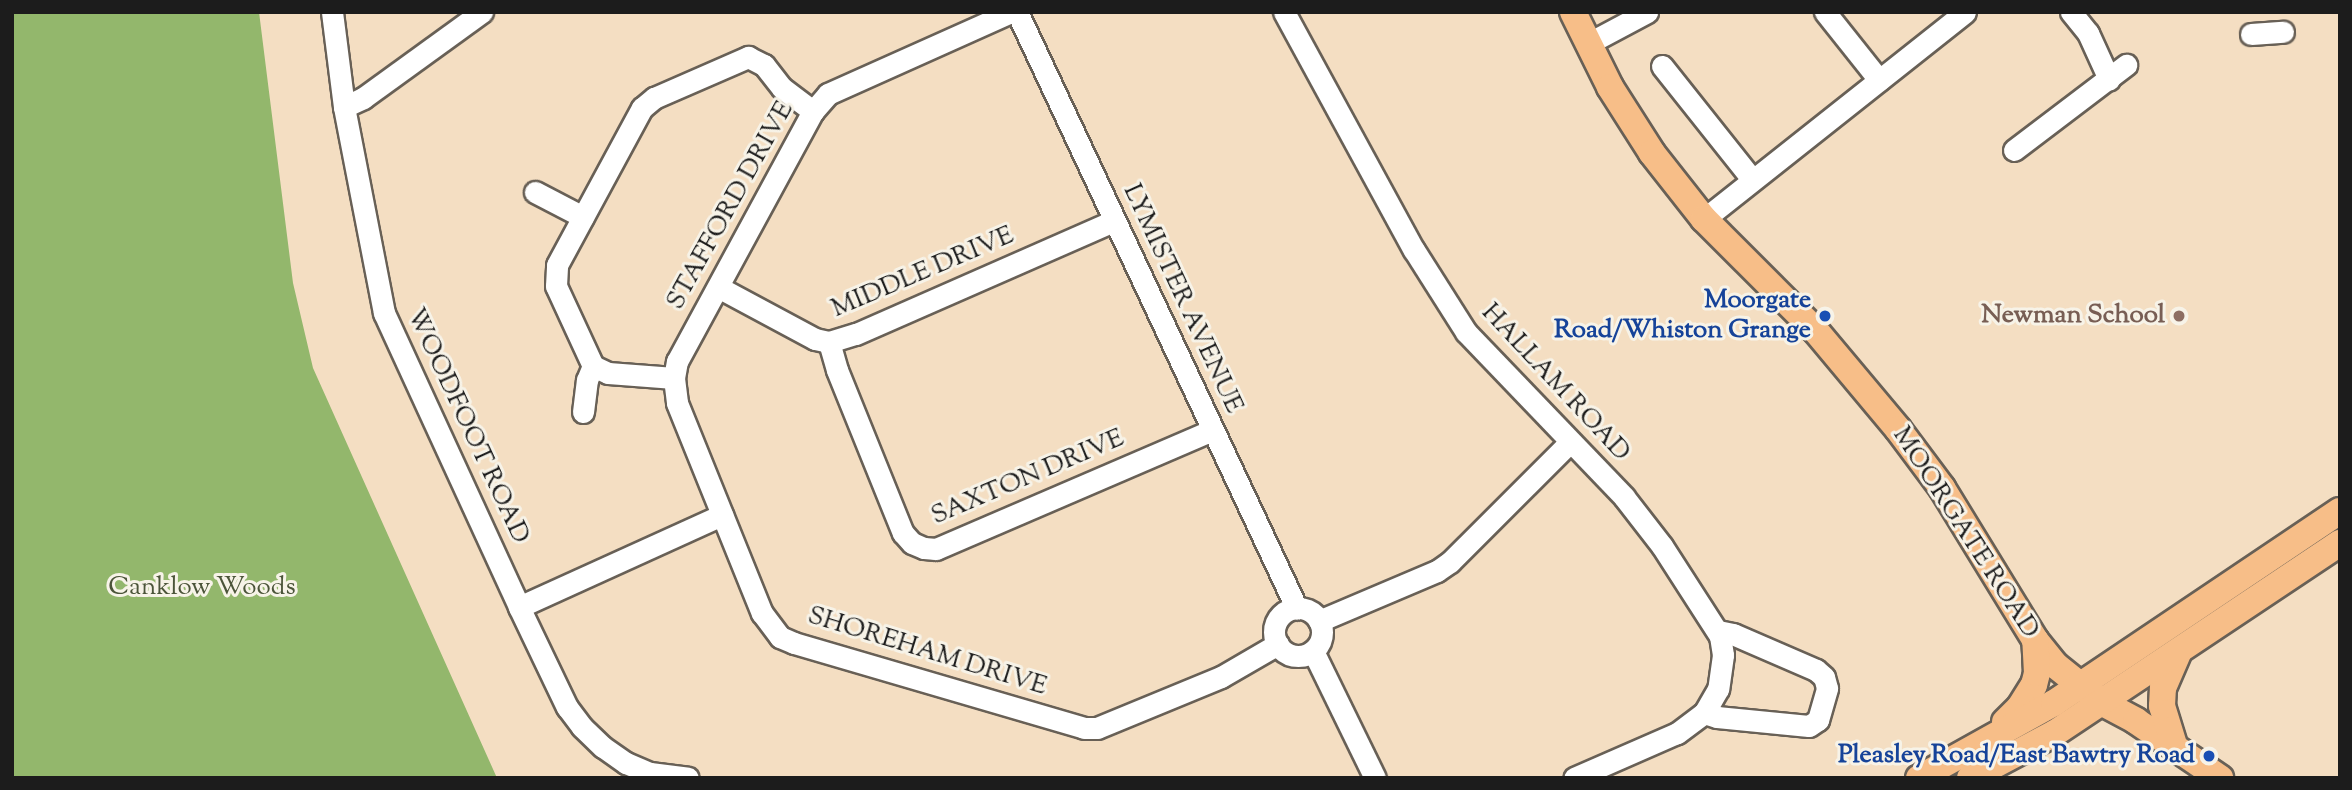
<!DOCTYPE html>
<style>
body{margin:0}
#map{position:relative;width:2352px;height:790px;overflow:hidden;background:#f4dec2;font-family:"Sorts Mill Goudy",serif}
div>[style]{position:absolute}
.forest>*{inset:0;background:#93b76c}
.roads{filter:drop-shadow(2px 0 #686056) drop-shadow(-2px 0 #686056) drop-shadow(0 2px #686056) drop-shadow(0 -2px #686056)}
.minor>*{height:21px;margin:-10.5px;padding:0 10.5px;transform-origin:10.5px;border-radius:10.5px;background:#fff}
.minor>.ring{margin:-10.5px;padding:0;box-sizing:content-box;background:none;border:21px solid #fff;border-radius:50%}
.major>*{height:26px;margin:-13px;padding:0 13px;transform-origin:13px;border-radius:13px;background:#f7be88}
.dots>*{width:19px;height:19px;translate:-50% -50%;box-sizing:border-box;border:4px solid #f7f3e8;border-radius:50%}
span{translate:-50% -50%;white-space:nowrap;text-align:center;line-height:1.15;-webkit-text-stroke:6px #f7f3e8;paint-order:stroke}
.street-label{font-size:26px;color:#1c1c1c}
.transit-label{font-size:26px;color:#164399;font-weight:700}
.right{translate:-100% -50%;text-align:right}
.education-label{font-size:26px;color:#785e54;font-weight:700}
.park-label{font-size:26px;color:#4b5439}
.frame{position:absolute;inset:0;border:14px solid #1c1c1c;pointer-events:none}
</style>
<div id="map">
<div class="forest">
<div style="clip-path:polygon(12px 12px,259px 12px,293px 283px,313px 368px,497px 778px,12px 778px)"></div>
</div>
<div class="roads">
<div class="minor">
<div style="left:332px;top:12px;width:96px;rotate:82.8deg"></div>
<div style="left:344px;top:107px;width:210px;rotate:79deg"></div>
<div style="left:384px;top:313px;width:324px;rotate:65.3deg"></div>
<div style="left:519px;top:607px;width:111px;rotate:64.4deg"></div>
<div style="left:567px;top:707px;width:25px;rotate:53deg"></div>
<div style="left:582px;top:727px;width:29px;rotate:44deg"></div>
<div style="left:603px;top:747px;width:28px;rotate:35deg"></div>
<div style="left:626px;top:763px;width:26px;rotate:23deg"></div>
<div style="left:650px;top:773px;width:38px;rotate:7deg"></div>
<div style="left:1011px;top:12px;width:201px;rotate:155.9deg"></div>
<div style="left:828px;top:94px;width:23px;rotate:131deg"></div>
<div style="left:813px;top:111px;width:285px;rotate:118.5deg"></div>
<div style="left:677px;top:361px;width:17px;rotate:100deg"></div>
<div style="left:674px;top:378px;width:25px;rotate:83deg"></div>
<div style="left:677px;top:403px;width:227px;rotate:68deg"></div>
<div style="left:762px;top:613px;width:30px;rotate:53deg"></div>
<div style="left:780px;top:637px;width:15px;rotate:23deg"></div>
<div style="left:794px;top:643px;width:302px;rotate:16.3deg"></div>
<div style="left:1084px;top:728px;width:13px"></div>
<div style="left:1097px;top:728px;width:134px;rotate:-22.4deg"></div>
<div style="left:1221px;top:677px;width:66px;rotate:-30.1deg"></div>
<div style="left:1017px;top:12px;width:659px;rotate:64.87deg"></div>
<div style="left:1284px;top:12px;width:271px;rotate:61.4deg"></div>
<div style="left:1414px;top:250px;width:97px;rotate:57.6deg"></div>
<div style="left:1466px;top:332px;width:228px;rotate:46.2deg"></div>
<div style="left:1624px;top:497px;width:62px;rotate:52.2deg"></div>
<div style="left:1662px;top:546px;width:107px;rotate:57.2deg"></div>
<div style="left:1720px;top:636px;width:19px;rotate:81deg"></div>
<div style="left:1723px;top:655px;width:34px;rotate:98deg"></div>
<div style="left:1718px;top:689px;width:28px;rotate:120deg"></div>
<div style="left:1704px;top:713px;width:34px;rotate:143deg"></div>
<div style="left:1677px;top:733px;width:112px;rotate:156.4deg"></div>
<div style="left:1825px;top:12px;width:87px;rotate:51.5deg"></div>
<div style="left:2071px;top:12px;width:27px;rotate:51deg"></div>
<div style="left:2088px;top:33px;width:51px;rotate:65.5deg"></div>
<div style="left:2251px;top:34px;width:32px;rotate:-4deg"></div>
<div style="left:1589px;top:43px;width:66px;rotate:-28.1deg"></div>
<div style="left:1662px;top:66px;width:144px;rotate:51.5deg"></div>
<div style="left:344px;top:107px;width:21px;rotate:-25deg"></div>
<div style="left:363px;top:98px;width:147px;rotate:-35.9deg"></div>
<div style="left:2014px;top:150px;width:141px;rotate:-37.2deg"></div>
<div style="left:535px;top:192px;width:54px;rotate:27.5deg"></div>
<div style="left:1704px;top:219px;width:333px;rotate:-38.4deg"></div>
<div style="left:718px;top:287px;width:110px;rotate:28.2deg"></div>
<div style="left:815px;top:339px;width:14px;rotate:12deg"></div>
<div style="left:829px;top:342px;width:28px;rotate:-17deg"></div>
<div style="left:856px;top:334px;width:282px;rotate:-23.7deg"></div>
<div style="left:829px;top:342px;width:29px;rotate:74deg"></div>
<div style="left:837px;top:370px;width:176px;rotate:68deg"></div>
<div style="left:903px;top:533px;width:13px;rotate:48deg"></div>
<div style="left:912px;top:543px;width:13px;rotate:23deg"></div>
<div style="left:924px;top:548px;width:12px;rotate:5deg"></div>
<div style="left:936px;top:549px;width:301px;rotate:-23.3deg"></div>
<div style="left:674px;top:378px;width:66px;rotate:-175.7deg"></div>
<div style="left:608px;top:373px;width:17px;rotate:-155deg"></div>
<div style="left:593px;top:366px;width:88px;rotate:-114.8deg"></div>
<div style="left:556px;top:286px;width:21px;rotate:-87deg"></div>
<div style="left:557px;top:265px;width:179px;rotate:-61.6deg"></div>
<div style="left:642px;top:108px;width:16px;rotate:-40deg"></div>
<div style="left:654px;top:98px;width:103px;rotate:-23.6deg"></div>
<div style="left:748px;top:57px;width:18px;rotate:27deg"></div>
<div style="left:764px;top:65px;width:29px;rotate:52deg"></div>
<div style="left:782px;top:88px;width:39px;rotate:37deg"></div>
<div style="left:583px;top:412px;width:32px;rotate:-83deg"></div>
<div style="left:587px;top:380px;width:15px;rotate:-67deg"></div>
<div style="left:519px;top:607px;width:223px;rotate:-24.4deg"></div>
<div class="ring" style="left:1274px;top:608px;width:27px;height:27px"></div>
<div style="left:1319px;top:621px;width:128px;rotate:-23deg"></div>
<div style="left:1437px;top:571px;width:16px;rotate:-35deg"></div>
<div style="left:1450px;top:562px;width:170px;rotate:-45deg"></div>
<div style="left:1313px;top:651px;width:141px;rotate:64deg"></div>
<div style="left:1704px;top:713px;width:14px;rotate:17deg"></div>
<div style="left:1717px;top:717px;width:92px;rotate:5.6deg"></div>
<div style="left:1809px;top:726px;width:11px;rotate:-34deg"></div>
<div style="left:1818px;top:720px;width:33px;rotate:-74deg"></div>
<div style="left:1827px;top:688px;width:11px;rotate:-105deg"></div>
<div style="left:1824px;top:677px;width:11px;rotate:-139deg"></div>
<div style="left:1816px;top:670px;width:90px;rotate:-156.6deg"></div>
<div style="left:1733px;top:634px;width:15px;rotate:-169deg"></div>
</div>
<div class="major">
<div style="left:1573px;top:12px;width:84px;rotate:63.7deg"></div>
<div style="left:1610px;top:87px;width:78px;rotate:57.5deg"></div>
<div style="left:1652px;top:153px;width:84px;rotate:51.8deg"></div>
<div style="left:1704px;top:219px;width:158px;rotate:45deg"></div>
<div style="left:1816px;top:331px;width:128px;rotate:50.1deg"></div>
<div style="left:1898px;top:429px;width:74px;rotate:53.3deg"></div>
<div style="left:1942px;top:488px;width:178px;rotate:58.5deg"></div>
<div style="left:2035px;top:640px;width:32px;rotate:51deg"></div>
<div style="left:2055px;top:665px;width:59px;rotate:38.8deg"></div>
<div style="left:2101px;top:702px;width:40px;rotate:28deg"></div>
<div style="left:2136px;top:721px;width:102px;rotate:34.2deg"></div>
<div style="left:2005px;top:722px;width:21px;rotate:-45deg"></div>
<div style="left:2020px;top:707px;width:26px;rotate:-58deg"></div>
<div style="left:2034px;top:685px;width:12px;rotate:-76deg"></div>
<div style="left:2037px;top:673px;width:33px;rotate:-93deg"></div>
<div style="left:2175px;top:748px;width:44px;rotate:-107.2deg"></div>
<div style="left:2162px;top:706px;width:18px;rotate:-87deg"></div>
<div style="left:2163px;top:688px;width:40px;rotate:-66.6deg"></div>
<div style="left:1919px;top:778px;width:154px;rotate:-29.1deg"></div>
<div style="left:2054px;top:703px;width:344px;rotate:-33.9deg"></div>
<div style="left:1970px;top:778px;width:96px;rotate:-27.9deg"></div>
<div style="left:2055px;top:733px;width:343px;rotate:-33.7deg"></div>
</div>
</div>
<div class="dots">
<div style="left:1825px;top:316px;background:#1a4fb4"></div>
<div style="left:2179px;top:316px;background:#8d6e63"></div>
<div style="left:2209px;top:756px;background:#1a4fb4"></div>
</div>
<div class="street-label">
<span style="left:731px;top:206px;rotate:-61deg">STAFFORD DRIVE</span>
<span style="left:923px;top:273px;rotate:-23deg">MIDDLE DRIVE</span>
<span style="left:1182px;top:299px;rotate:65deg">LYMISTER AVENUE</span>
<span style="left:1555px;top:383px;rotate:47deg">HALLAM ROAD</span>
<span style="left:467px;top:426px;rotate:65deg">WOODFOOT ROAD</span>
<span style="left:1028px;top:478px;rotate:-23deg">SAXTON DRIVE</span>
<span style="left:1965px;top:533px;rotate:57deg">MOORGATE ROAD</span>
<span style="left:927px;top:652px;rotate:17deg">SHOREHAM DRIVE</span>
</div>
<div class="transit-label">
<span class="right" style="left:1811px;top:316px">Moorgate<br>Road/Whiston Grange</span>
<span class="right" style="left:2195px;top:756px">Pleasley Road/East Bawtry Road</span>
</div>
<div class="education-label">
<span class="right" style="left:2165px;top:316px">Newman School</span>
</div>
<div class="park-label">
<span style="left:202px;top:588px">Canklow Woods</span>
</div>
<div class="frame"></div>
</div>
